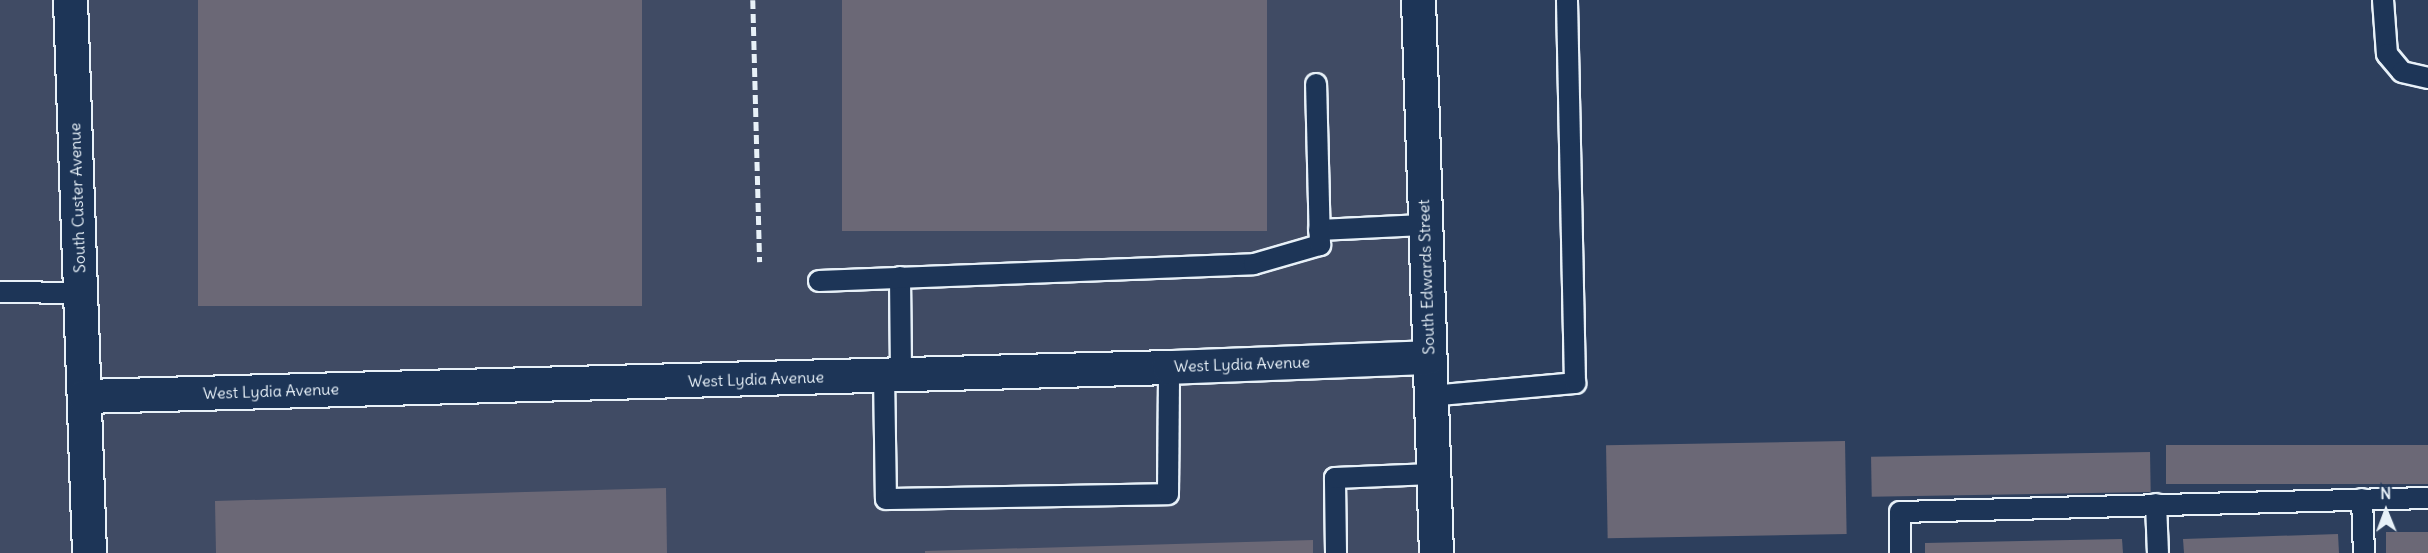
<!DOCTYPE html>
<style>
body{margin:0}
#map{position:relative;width:2428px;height:553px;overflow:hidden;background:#2d3f5d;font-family:Delius,sans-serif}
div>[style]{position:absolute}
.built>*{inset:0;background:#404b64;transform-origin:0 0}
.building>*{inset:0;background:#6b6876;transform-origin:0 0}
.roads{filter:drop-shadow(2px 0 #e8f1f8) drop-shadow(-2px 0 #e8f1f8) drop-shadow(0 2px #e8f1f8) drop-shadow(0 -2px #e8f1f8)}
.service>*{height:20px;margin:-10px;padding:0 10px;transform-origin:10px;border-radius:10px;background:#1d3557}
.minor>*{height:33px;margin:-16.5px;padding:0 16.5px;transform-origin:16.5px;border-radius:16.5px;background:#1d3557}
.rail>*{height:4.5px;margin-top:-2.25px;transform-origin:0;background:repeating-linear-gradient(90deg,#e8f1f8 0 9px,transparent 0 13.5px)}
span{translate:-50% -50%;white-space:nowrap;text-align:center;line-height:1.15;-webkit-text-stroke:5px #1d3557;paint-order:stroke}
.street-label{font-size:16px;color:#e8f1f8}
.north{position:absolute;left:2356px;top:481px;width:60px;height:60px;-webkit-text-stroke:4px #1d3557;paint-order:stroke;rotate:359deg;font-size:16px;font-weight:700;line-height:24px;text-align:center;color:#e8f1f8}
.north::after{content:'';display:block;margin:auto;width:21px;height:27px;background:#e8f1f8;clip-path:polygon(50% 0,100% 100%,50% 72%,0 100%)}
</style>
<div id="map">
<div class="built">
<div style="left:0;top:0;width:1418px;height:553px"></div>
</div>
<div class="building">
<div style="left:198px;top:0;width:444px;height:306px"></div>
<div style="left:842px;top:0;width:425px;height:231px"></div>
<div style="left:1845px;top:441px;width:93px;height:239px;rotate:89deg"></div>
<div style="left:2428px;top:445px;width:39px;height:262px;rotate:90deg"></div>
<div style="left:2150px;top:452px;width:40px;height:279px;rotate:89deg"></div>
<div style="clip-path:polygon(666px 488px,667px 553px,216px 553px,215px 501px)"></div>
<div style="left:2428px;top:532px;width:21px;height:42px;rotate:90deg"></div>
<div style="clip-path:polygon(2338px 534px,2339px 553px,2184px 553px,2183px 539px)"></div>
<div style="clip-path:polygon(2122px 539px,2123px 553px,1925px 553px,1925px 543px)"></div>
<div style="clip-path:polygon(1313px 540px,1313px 553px,925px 553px,925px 551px)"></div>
</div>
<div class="roads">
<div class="service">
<div style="left:2383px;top:0;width:54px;rotate:85.8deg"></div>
<div style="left:2387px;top:54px;width:23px;rotate:50deg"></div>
<div style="left:2402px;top:72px;width:27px;rotate:13deg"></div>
<div style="left:1319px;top:230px;width:104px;rotate:-2.8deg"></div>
<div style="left:900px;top:277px;width:97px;rotate:89.4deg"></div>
<div style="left:819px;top:281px;width:435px;rotate:-2.2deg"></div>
<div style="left:1254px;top:264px;width:69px;rotate:-16.1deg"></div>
<div style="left:1320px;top:245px;width:161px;rotate:-91.4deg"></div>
<div style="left:0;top:292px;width:80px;rotate:0.7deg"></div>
<div style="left:884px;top:375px;width:124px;rotate:89.1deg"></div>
<div style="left:886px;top:499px;width:282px;rotate:-1deg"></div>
<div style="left:1168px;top:494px;width:127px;rotate:-89.5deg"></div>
<div style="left:1430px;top:396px;width:146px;rotate:-5.1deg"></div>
<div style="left:1575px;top:383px;width:383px;rotate:-91.2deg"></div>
<div style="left:2362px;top:499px;width:54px;rotate:87.9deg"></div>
<div style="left:2156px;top:504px;width:49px;rotate:87.7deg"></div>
<div style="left:1336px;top:553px;width:75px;rotate:-90.8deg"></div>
<div style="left:1335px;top:478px;width:97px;rotate:-2.4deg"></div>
<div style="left:1900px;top:553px;width:41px;rotate:-90deg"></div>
<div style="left:1900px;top:512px;width:528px;rotate:-1.52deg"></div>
</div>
<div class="minor">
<div style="left:70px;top:0;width:553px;rotate:88.03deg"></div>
<div style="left:1418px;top:0;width:553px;rotate:88.14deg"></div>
<div style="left:84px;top:396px;width:1085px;rotate:-1.53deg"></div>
<div style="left:1169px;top:367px;width:260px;rotate:-2.2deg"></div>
</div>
</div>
<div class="rail">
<div style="left:753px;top:0;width:262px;rotate:88.5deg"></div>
</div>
<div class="street-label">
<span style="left:77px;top:198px;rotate:-92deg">South Custer Avenue</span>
<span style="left:1426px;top:277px;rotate:-92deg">South Edwards Street</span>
<span style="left:1242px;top:364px;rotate:-2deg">West Lydia Avenue</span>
<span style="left:756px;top:379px;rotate:-2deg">West Lydia Avenue</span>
<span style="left:271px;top:391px;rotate:-2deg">West Lydia Avenue</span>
</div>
<div class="north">N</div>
</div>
